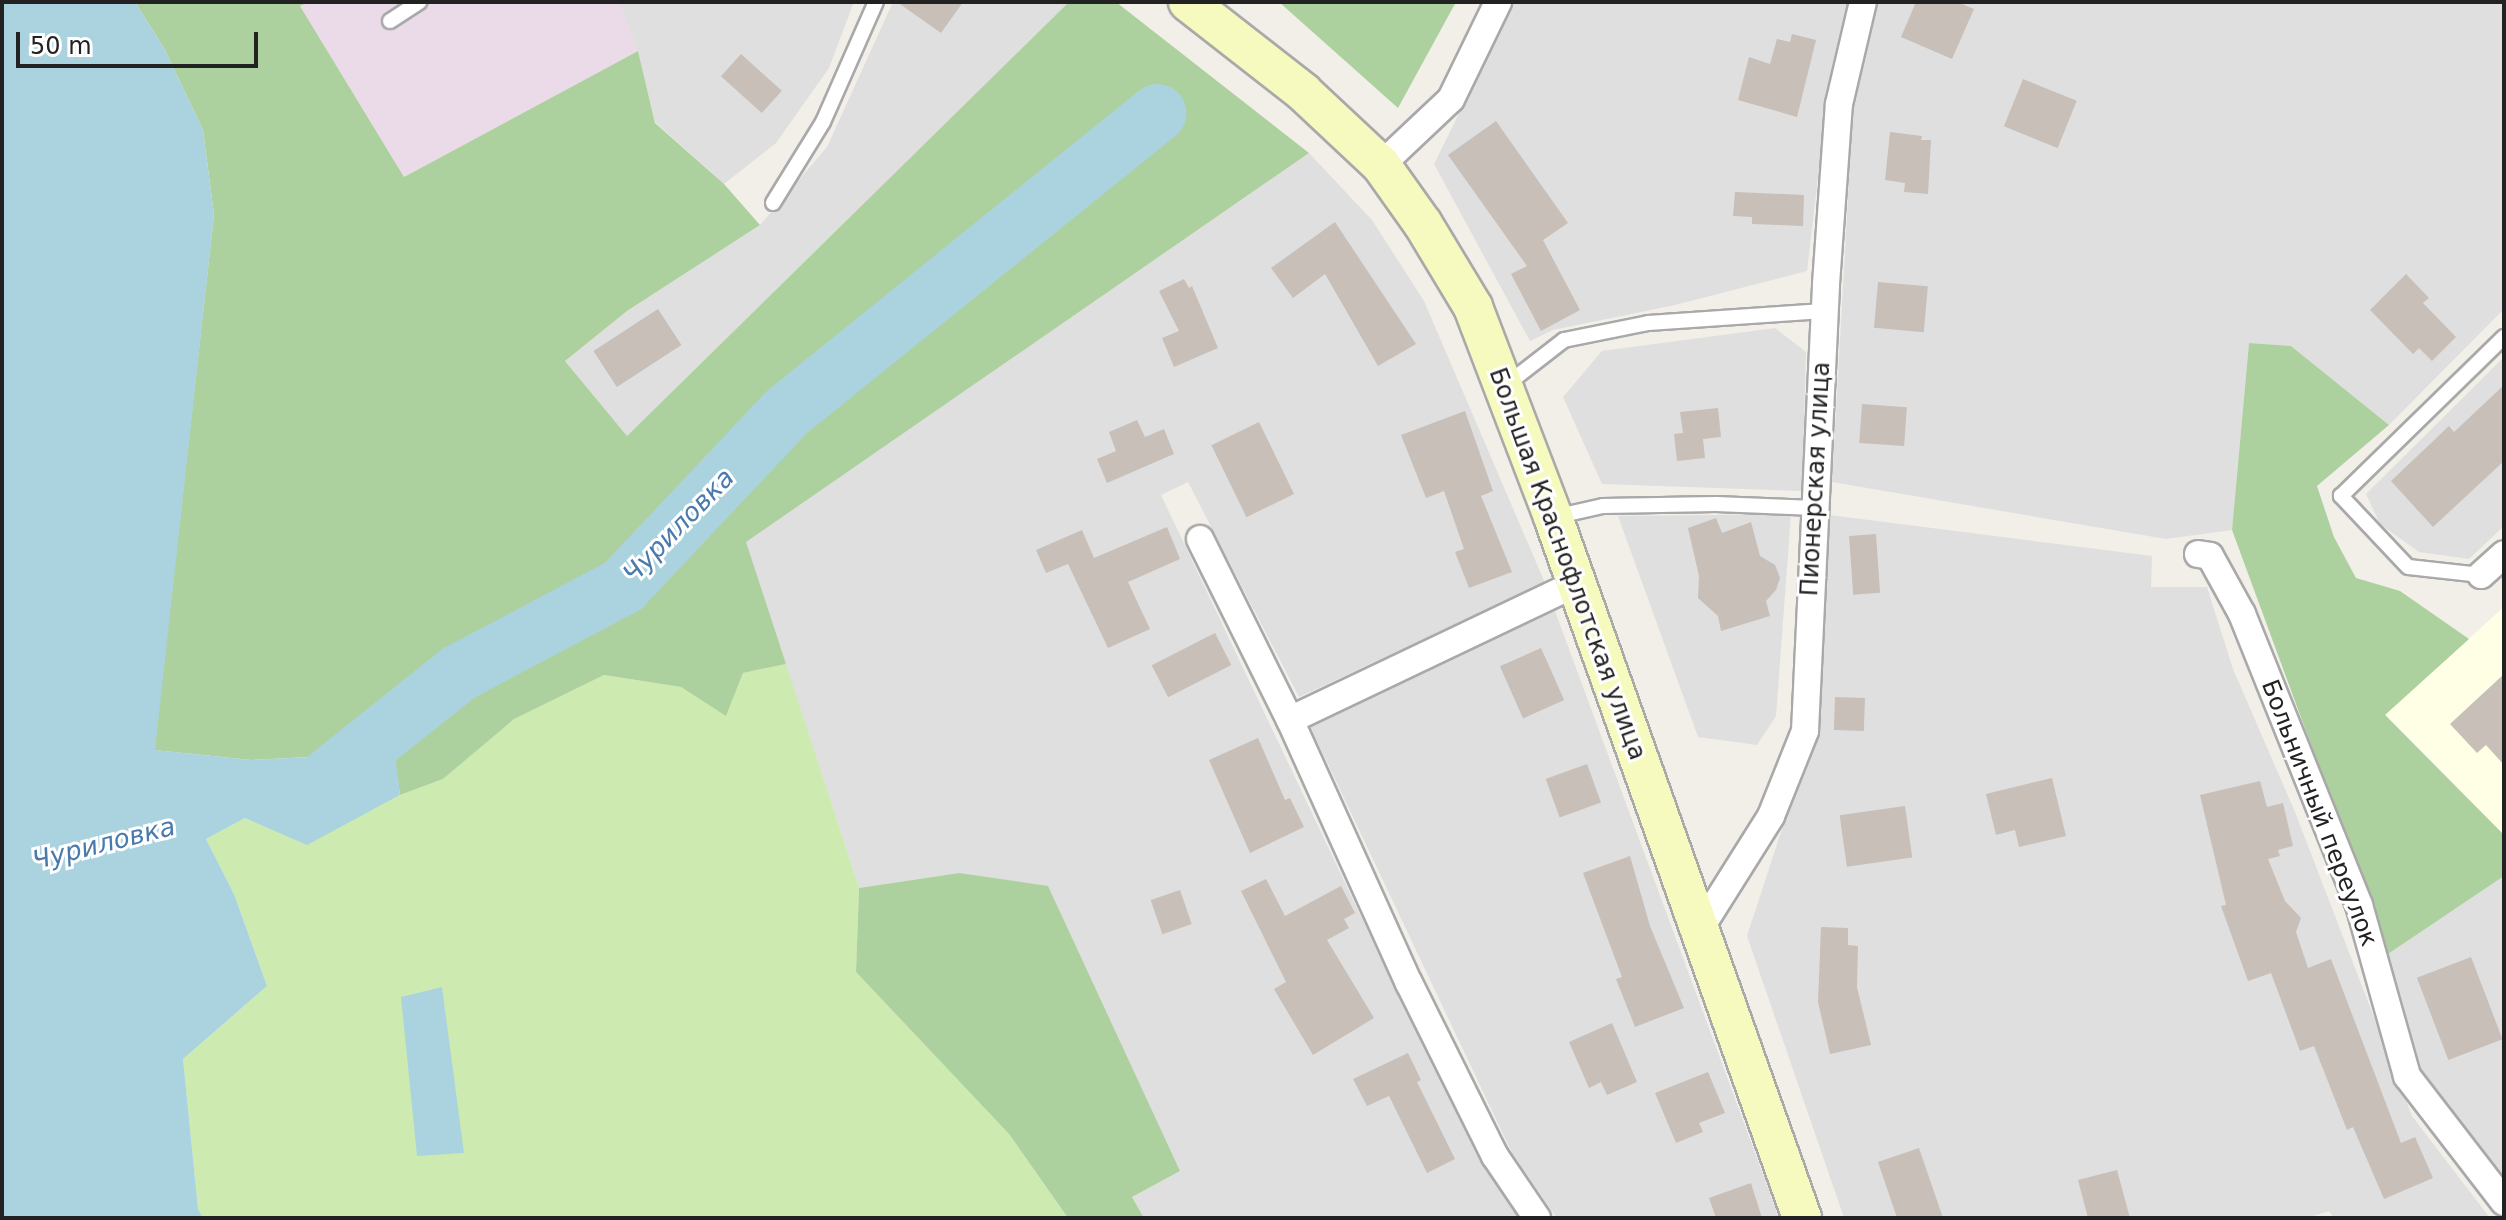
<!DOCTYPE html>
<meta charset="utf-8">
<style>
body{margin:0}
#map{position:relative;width:2506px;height:1220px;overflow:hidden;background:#f2efe9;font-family:"DejaVu Sans",sans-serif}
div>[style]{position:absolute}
.residential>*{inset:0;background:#e0dfdf}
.industrial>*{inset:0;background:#ebdbe8}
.education>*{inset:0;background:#ffffe5}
.grass>*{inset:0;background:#cdebb0}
.forest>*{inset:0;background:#add19e}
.water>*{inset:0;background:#aad3df}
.river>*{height:58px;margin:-29px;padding:0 29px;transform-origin:29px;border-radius:29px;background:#aad3df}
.building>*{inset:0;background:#c7bfb8;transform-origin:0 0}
.roads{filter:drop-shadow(2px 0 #a9a9a9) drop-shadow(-2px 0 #a9a9a9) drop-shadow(0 2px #a9a9a9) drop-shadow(0 -2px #a9a9a9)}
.lane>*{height:14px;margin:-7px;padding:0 7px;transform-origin:7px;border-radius:7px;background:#fff}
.street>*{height:26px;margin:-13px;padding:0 13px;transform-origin:13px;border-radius:13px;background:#fff}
.secondary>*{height:38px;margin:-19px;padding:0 19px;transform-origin:19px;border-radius:19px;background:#f7fabf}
span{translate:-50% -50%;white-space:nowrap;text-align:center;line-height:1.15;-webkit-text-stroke:6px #fff;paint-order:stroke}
.street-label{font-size:24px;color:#222}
.water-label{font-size:26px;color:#4a7aab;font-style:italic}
.frame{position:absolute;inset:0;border:4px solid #222;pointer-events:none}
.scale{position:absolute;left:16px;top:32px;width:242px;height:36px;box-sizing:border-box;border:4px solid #222;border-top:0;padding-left:10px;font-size:24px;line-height:28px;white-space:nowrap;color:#222;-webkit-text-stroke:6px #fff;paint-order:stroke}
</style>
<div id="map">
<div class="residential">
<div style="clip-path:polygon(619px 2px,854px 2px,829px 68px,776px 143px,724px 184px,655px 122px,638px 52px)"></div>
<div style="clip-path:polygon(893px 2px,1069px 2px,627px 436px,565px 361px,627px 311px,760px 225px,827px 147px)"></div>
<div style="clip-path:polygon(1514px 2px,1850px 2px,1828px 91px,1807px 271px,1675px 305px,1553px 330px,1530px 341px,1434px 164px)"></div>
<div style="clip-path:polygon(1878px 2px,2504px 2px,2504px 309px,2389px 425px,2291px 346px,2249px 343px,2232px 530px,2166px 539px,1832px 482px,1853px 108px)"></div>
<div style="clip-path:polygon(1309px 153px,1372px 220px,1424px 301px,1545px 583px,1299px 697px,1188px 482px,1161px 495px,1394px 986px,1491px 1176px,1520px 1218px,1144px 1218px,1132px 1197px,1180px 1171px,959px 873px,859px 888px,745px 542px)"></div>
<div style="clip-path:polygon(1775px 328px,1806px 352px,1802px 491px,1602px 484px,1563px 397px,1602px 351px)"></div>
<div style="clip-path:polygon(2504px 357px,2504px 526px,2469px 559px,2419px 552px,2380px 524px,2366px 494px)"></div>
<div style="clip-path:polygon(1791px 514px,1776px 716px,1757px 745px,1698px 737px,1618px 516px)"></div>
<div style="clip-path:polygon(1822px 514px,2152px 556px,2151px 587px,2207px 587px,2233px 669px,2295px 812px,2412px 1116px,2490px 1218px,2334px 1218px,2329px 1211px,2307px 1218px,1844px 1218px,1747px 936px,1810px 743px)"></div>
<div style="clip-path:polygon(1555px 611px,1779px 1218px,1557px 1218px,1512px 1153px,1308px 722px)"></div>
<div style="clip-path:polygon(2504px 876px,2504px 1184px,2421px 1079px,2388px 954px)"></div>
</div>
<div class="industrial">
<div style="clip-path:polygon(308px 2px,619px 2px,638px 51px,404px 177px,300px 6px)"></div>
</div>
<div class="education">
<div style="clip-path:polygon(2504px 607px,2504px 835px,2385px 714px)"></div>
</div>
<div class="grass">
<div style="clip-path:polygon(786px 664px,859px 888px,856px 972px,1009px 1134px,1068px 1218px,203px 1218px,198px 1209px,183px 1059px,267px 986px,234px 894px,206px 839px,245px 818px,307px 844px,400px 795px,443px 779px,513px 719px,604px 675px,681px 687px,726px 715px,743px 673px)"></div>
</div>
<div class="forest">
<div style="clip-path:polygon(135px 2px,308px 2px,300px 6px,404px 177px,638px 51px,655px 123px,724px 184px,760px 225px,627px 311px,565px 361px,627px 436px,1069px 2px,1116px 2px,1309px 153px,746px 542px,786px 664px,743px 673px,726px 716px,681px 687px,604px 675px,514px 719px,443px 779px,400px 795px,394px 753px,251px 760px,154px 750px,214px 215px,203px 130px,164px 48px)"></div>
<div style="clip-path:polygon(1279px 2px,1456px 2px,1398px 108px)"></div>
<div style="clip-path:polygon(2249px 343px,2291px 346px,2389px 425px,2317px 486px,2334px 537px,2356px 578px,2400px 591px,2469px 639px,2385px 715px,2504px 835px,2504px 876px,2388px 954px,2232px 530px)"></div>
<div style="clip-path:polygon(959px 873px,1048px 886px,1180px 1171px,1132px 1197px,1144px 1218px,1068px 1218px,1009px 1134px,856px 972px,859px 888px)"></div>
</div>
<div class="water">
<div style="clip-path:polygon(2px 2px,135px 2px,164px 48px,203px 130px,214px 215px,155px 750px,251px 760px,395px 753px,400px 795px,307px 845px,245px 818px,206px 839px,234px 894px,267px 986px,183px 1059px,198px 1209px,203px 1218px,2px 1218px)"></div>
<div style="clip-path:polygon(442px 987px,464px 1153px,417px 1156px,401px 997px)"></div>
</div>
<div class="river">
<div style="left:298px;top:797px;width:8px;rotate:-14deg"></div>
<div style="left:306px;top:795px;width:196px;rotate:-38.6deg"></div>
<div style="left:459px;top:673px;width:186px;rotate:-27.9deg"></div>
<div style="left:623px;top:586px;width:239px;rotate:-46.7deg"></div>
<div style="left:787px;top:412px;width:476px;rotate:-38.9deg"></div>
</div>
<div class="building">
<div style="clip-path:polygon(897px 2px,963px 2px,941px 33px)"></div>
<div style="clip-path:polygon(1916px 2px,1957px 2px,1974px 9px,1952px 59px,1901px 37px)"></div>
<div style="clip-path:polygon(1792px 34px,1816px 40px,1797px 117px,1738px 100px,1749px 57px,1770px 64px,1777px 39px,1790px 42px)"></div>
<div style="left:741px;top:54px;width:55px;height:30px;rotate:42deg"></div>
<div style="left:2023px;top:79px;width:58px;height:51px;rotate:22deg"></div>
<div style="clip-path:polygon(1496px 121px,1568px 223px,1543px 240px,1580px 310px,1541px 331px,1511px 274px,1527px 266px,1448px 155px)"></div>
<div style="clip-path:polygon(1890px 132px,1922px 136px,1921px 140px,1931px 140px,1928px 194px,1904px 192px,1905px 183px,1885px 180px)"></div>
<div style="clip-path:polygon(1735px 192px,1804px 195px,1803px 226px,1752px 224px,1752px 217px,1733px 216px)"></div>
<div style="clip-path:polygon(1335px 222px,1416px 344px,1378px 366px,1325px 274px,1293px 298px,1271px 268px)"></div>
<div style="clip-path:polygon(2406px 274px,2429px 298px,2423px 303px,2456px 337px,2432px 361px,2419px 348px,2413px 354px,2370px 310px)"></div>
<div style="clip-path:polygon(1184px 279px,1189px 288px,1192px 286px,1218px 348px,1174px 367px,1162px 338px,1179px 331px,1159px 291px)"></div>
<div style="left:1878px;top:282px;width:50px;height:46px;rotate:5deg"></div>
<div style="left:658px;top:309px;width:43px;height:77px;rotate:57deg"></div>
<div style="clip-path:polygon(2504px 385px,2504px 461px,2433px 527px,2391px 481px,2449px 426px,2454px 432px)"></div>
<div style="left:1862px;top:404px;width:45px;height:39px;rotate:4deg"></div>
<div style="clip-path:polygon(1718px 408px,1721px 437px,1703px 439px,1705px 458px,1677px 461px,1674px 434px,1683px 433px,1680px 412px)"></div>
<div style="clip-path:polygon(1465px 411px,1493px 491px,1481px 496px,1512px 572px,1469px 588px,1455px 552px,1464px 549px,1444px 491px,1426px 498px,1401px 435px)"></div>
<div style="clip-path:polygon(1137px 420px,1145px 437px,1164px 429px,1174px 454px,1107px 483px,1097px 459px,1116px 451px,1109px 432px)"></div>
<div style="left:1259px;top:422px;width:80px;height:53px;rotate:64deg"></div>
<div style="clip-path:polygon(1716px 518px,1722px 533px,1751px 522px,1760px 556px,1775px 565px,1780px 578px,1776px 590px,1766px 601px,1770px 616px,1721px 631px,1718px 616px,1698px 598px,1699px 576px,1688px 528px)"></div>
<div style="clip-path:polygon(1167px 527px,1180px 559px,1128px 582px,1150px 629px,1108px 648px,1068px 564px,1046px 573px,1036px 550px,1082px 530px,1094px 558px)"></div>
<div style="left:1876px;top:534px;width:59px;height:27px;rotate:86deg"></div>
<div style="left:1215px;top:633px;width:36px;height:71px;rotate:63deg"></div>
<div style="left:1541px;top:648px;width:57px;height:45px;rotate:66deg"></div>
<div style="clip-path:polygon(2504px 674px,2504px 765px,2486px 745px,2477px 753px,2450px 724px)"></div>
<div style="left:1835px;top:697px;width:30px;height:33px;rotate:2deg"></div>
<div style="clip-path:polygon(1258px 738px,1285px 800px,1290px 798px,1304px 827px,1250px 853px,1209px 760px)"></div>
<div style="left:1587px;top:764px;width:41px;height:44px;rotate:70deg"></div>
<div style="clip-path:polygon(2052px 778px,2066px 836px,2019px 847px,2015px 830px,1996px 835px,1986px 794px)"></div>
<div style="clip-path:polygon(2260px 781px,2267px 807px,2283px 803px,2293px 846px,2278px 850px,2280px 856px,2268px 859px,2285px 901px,2301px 918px,2296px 932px,2308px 968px,2331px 959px,2401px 1143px,2415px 1137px,2433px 1178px,2384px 1199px,2353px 1127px,2347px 1130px,2314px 1046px,2300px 1051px,2271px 973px,2248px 981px,2221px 906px,2226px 905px,2200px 795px)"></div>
<div style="left:1905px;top:806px;width:52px;height:66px;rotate:82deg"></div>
<div style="clip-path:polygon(1630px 856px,1650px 926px,1684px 1008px,1635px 1027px,1616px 979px,1622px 977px,1583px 873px)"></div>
<div style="clip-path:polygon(1266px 879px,1285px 916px,1341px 886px,1355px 913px,1344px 919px,1349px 928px,1327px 940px,1374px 1018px,1313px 1055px,1274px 989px,1286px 982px,1241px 891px)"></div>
<div style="left:1180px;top:890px;width:36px;height:31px;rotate:71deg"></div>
<div style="clip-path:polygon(1821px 927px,1848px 928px,1848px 945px,1858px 946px,1857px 987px,1871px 1045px,1830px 1054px,1818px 1002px)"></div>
<div style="left:2471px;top:957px;width:88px;height:58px;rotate:69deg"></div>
<div style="clip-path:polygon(1612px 1023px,1637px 1082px,1607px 1095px,1601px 1082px,1589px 1088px,1569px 1042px)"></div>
<div style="clip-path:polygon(1408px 1053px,1421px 1080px,1417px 1082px,1455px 1159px,1427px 1173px,1389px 1096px,1367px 1106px,1353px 1079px)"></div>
<div style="clip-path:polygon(1708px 1072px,1725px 1113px,1699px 1123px,1703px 1132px,1676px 1143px,1655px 1093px)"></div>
<div style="clip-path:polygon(1919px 1148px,1943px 1218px,1897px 1218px,1878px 1162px)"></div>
<div style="clip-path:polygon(2117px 1170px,2130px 1218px,2088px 1218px,2078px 1180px)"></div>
<div style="clip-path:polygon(1751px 1183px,1762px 1218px,1716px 1218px,1709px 1198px)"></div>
</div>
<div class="roads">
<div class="lane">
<div style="left:390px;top:21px;width:35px;rotate:-33deg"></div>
<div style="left:773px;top:203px;width:95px;rotate:-58.3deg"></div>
<div style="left:823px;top:122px;width:131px;rotate:-66.2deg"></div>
<div style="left:1506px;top:385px;width:73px;rotate:-37.8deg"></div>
<div style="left:1564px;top:340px;width:86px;rotate:-11.4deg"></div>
<div style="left:1648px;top:323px;width:176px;rotate:-3.9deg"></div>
<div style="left:1554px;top:517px;width:50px;rotate:-12.7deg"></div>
<div style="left:1603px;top:506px;width:113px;rotate:-1deg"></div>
<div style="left:1716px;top:504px;width:99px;rotate:2.3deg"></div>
<div style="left:2481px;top:575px;width:73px;rotate:-173.7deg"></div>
<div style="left:2408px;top:567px;width:98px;rotate:-133.3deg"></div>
<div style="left:2341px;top:496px;width:228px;rotate:-44.3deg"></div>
</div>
<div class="street">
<div style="left:1381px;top:165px;width:96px;rotate:-43.3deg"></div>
<div style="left:1451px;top:99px;width:108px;rotate:-64.1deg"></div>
<div style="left:1200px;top:539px;width:202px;rotate:63.6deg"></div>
<div style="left:1290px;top:720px;width:289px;rotate:65.7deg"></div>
<div style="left:1409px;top:983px;width:193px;rotate:63.6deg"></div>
<div style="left:1495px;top:1156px;width:75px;rotate:55.9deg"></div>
<div style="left:2198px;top:554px;width:12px;rotate:9deg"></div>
<div style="left:2210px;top:556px;width:66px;rotate:61.1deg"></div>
<div style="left:2242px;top:614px;width:314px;rotate:68.1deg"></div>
<div style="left:2359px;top:905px;width:178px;rotate:74.3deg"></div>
<div style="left:2407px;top:1076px;width:159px;rotate:52.4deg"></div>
<div style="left:2481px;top:575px;width:31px;rotate:-42deg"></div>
<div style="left:1290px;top:720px;width:318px;rotate:-25.5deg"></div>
<div style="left:1698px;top:932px;width:137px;rotate:-57.8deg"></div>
<div style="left:1771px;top:816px;width:92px;rotate:-68.2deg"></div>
<div style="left:1805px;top:731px;width:447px;rotate:-87.3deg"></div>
<div style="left:1826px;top:284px;width:180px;rotate:-85.9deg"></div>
<div style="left:1839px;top:104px;width:105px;rotate:-76.8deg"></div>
</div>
<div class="secondary">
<div style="left:1188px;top:2px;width:146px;rotate:38deg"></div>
<div style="left:1303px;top:92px;width:107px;rotate:43.1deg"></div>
<div style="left:1381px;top:165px;width:72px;rotate:54.6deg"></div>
<div style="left:1423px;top:224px;width:97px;rotate:58.9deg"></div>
<div style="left:1473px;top:307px;width:225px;rotate:69.1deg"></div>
<div style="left:1553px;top:517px;width:744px;rotate:70.44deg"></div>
</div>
</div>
<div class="street-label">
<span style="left:1816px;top:479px;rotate:-87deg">Пионерская улица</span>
<span style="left:1567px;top:564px;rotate:70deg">Большая Краснофлотская улица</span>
<span style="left:2319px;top:813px;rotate:69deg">Больничный переулок</span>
</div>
<div class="water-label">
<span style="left:679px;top:526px;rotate:-46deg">Чуриловка</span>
<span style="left:104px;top:844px;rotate:-14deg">Чуриловка</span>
</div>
<div class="frame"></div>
<div class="scale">50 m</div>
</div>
